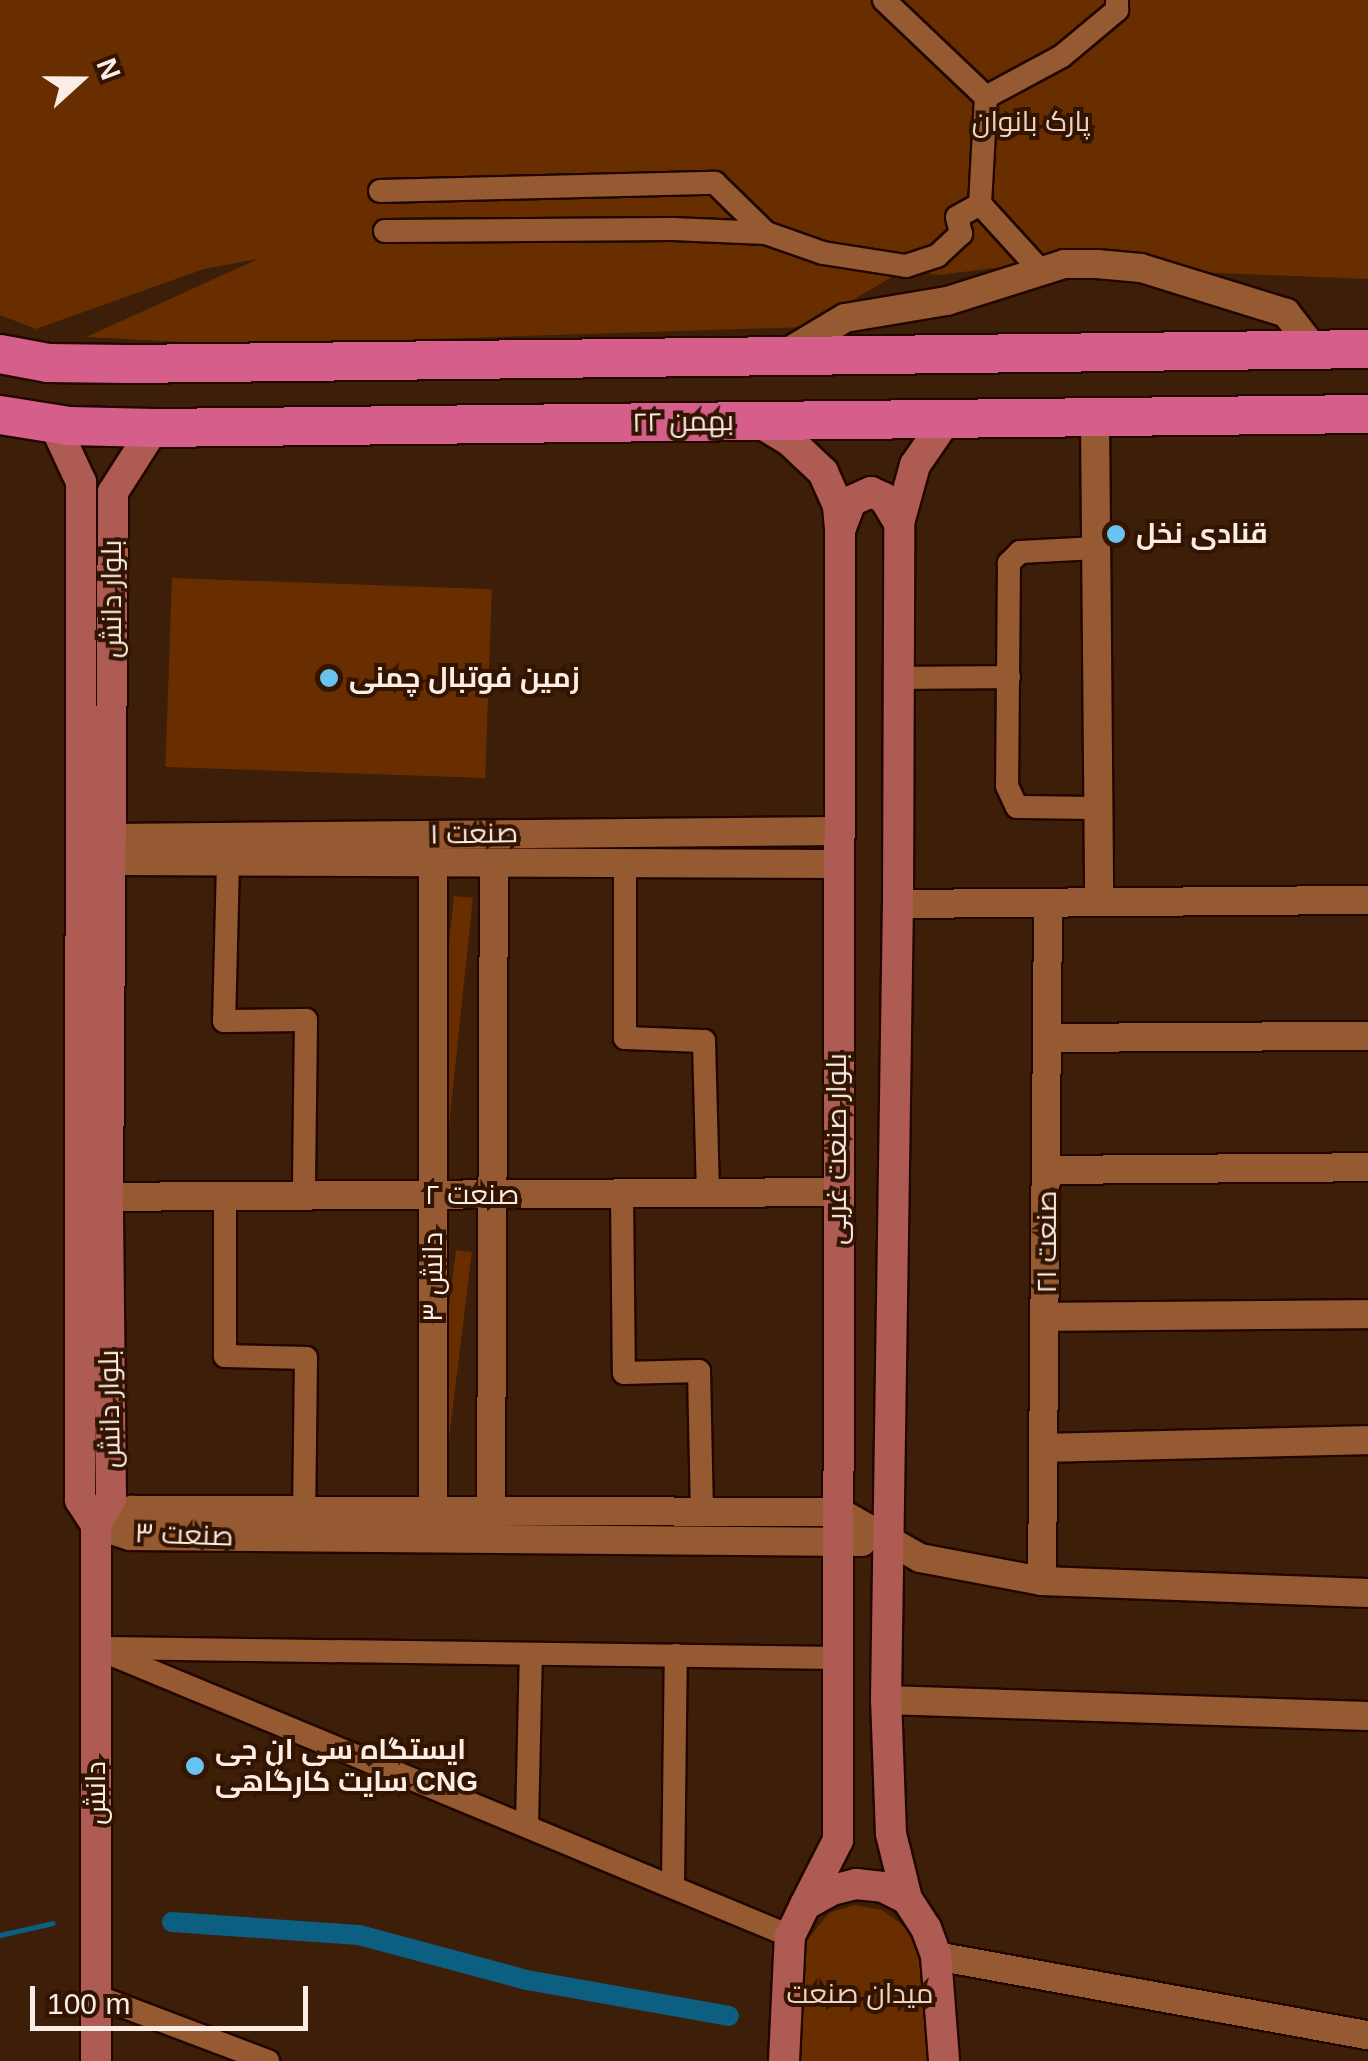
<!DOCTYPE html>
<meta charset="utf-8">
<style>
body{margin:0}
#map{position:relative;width:1368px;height:2061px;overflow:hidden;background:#3d1e08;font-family:Helvetica,Cairo,sans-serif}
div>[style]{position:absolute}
.green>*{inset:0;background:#682e00;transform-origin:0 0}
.stream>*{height:5px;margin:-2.5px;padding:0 2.5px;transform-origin:2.5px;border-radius:2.5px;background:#0c5f80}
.canal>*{height:20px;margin:-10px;padding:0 10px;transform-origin:10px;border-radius:10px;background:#0c5f80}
.roads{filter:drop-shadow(2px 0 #220600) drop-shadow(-2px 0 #220600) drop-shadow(0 2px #220600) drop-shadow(0 -2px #220600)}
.minor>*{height:22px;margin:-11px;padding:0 11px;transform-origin:11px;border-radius:11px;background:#965a32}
.tertiary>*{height:28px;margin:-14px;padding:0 14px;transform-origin:14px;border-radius:14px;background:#965a32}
.secondary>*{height:30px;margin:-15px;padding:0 15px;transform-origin:15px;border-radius:15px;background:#ae5c53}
.trunk>*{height:38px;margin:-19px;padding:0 19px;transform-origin:19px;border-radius:19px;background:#d55e8b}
.dots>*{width:28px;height:28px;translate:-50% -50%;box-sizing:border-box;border:5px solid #321401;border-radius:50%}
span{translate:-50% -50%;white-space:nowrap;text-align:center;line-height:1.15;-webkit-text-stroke:8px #321401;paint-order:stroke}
.park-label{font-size:28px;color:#eed4c5}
.street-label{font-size:28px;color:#fbede5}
.poi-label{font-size:28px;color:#fbede5;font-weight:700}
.left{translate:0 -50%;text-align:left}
.north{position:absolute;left:30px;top:30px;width:100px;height:100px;-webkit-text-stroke:8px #321401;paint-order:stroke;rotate:69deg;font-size:28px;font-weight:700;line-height:40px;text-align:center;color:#fbede5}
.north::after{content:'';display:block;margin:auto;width:35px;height:45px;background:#fbede5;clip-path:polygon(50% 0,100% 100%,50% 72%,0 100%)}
.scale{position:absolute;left:30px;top:1986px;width:278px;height:45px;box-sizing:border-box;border:5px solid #fbede5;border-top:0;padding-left:12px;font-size:30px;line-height:35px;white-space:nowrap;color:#fbede5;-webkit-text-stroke:8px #321401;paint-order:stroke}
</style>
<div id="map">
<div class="green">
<div style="clip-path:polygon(0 0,1368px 0,1368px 279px,1018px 265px,939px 275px,825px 256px,899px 273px,806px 327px,238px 345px,86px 337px,258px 259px,204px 269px,36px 329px,0 315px)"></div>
<div style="left:172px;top:578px;width:320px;height:189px;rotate:2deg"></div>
<div style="left:454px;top:896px;width:19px;height:253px;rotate:6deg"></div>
<div style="left:456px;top:1250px;width:16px;height:253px;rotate:7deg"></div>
<div style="clip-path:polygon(854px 1905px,882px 1910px,910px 1930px,926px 1968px,932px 2061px,791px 2061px,795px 1955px,829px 1913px)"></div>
</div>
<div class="stream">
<div style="left:0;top:1935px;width:54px;rotate:-12.8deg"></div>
</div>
<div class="canal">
<div style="left:172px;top:1922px;width:187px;rotate:4deg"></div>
<div style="left:359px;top:1935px;width:174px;rotate:15deg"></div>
<div style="left:527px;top:1980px;width:205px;rotate:10.1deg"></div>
</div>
<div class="roads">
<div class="minor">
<div style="left:884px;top:0;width:141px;rotate:43.6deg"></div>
<div style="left:380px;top:191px;width:335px;rotate:-1.4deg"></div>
<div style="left:715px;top:183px;width:71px;rotate:44.4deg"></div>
<div style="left:385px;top:231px;width:288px;rotate:-0.4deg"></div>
<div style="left:673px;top:229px;width:93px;rotate:2.5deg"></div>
<div style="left:766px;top:233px;width:60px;rotate:19.3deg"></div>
<div style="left:823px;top:253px;width:84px;rotate:8.9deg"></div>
<div style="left:906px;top:266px;width:33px;rotate:-18deg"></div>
<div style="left:937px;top:256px;width:33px;rotate:-43deg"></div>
<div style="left:961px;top:234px;width:17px;rotate:-103deg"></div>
<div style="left:957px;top:217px;width:26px;rotate:-29deg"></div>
<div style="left:1041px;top:271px;width:91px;rotate:-132.3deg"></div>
<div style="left:980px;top:204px;width:107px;rotate:-86.8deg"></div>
<div style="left:986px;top:97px;width:86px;rotate:-28.3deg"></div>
<div style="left:1062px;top:56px;width:72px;rotate:-39.9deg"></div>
<div style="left:1117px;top:10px;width:10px;rotate:-90deg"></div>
<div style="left:1096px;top:548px;width:76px;rotate:177deg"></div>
<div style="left:1020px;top:552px;width:16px;rotate:135deg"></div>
<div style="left:1009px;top:563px;width:223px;rotate:90.5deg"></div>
<div style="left:1007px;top:786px;width:23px;rotate:65deg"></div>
<div style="left:1017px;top:807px;width:82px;rotate:0.7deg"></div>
<div style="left:899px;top:678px;width:110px;rotate:-0.5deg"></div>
<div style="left:228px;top:862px;width:159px;rotate:91.4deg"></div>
<div style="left:224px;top:1021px;width:82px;rotate:-0.7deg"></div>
<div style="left:306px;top:1020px;width:176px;rotate:90.7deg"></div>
<div style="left:625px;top:864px;width:174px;rotate:90deg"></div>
<div style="left:625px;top:1038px;width:79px;rotate:2.2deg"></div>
<div style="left:704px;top:1041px;width:152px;rotate:88.5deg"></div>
<div style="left:622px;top:1194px;width:179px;rotate:89.4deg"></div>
<div style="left:624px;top:1373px;width:75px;rotate:-1.5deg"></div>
<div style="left:699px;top:1371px;width:141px;rotate:88.8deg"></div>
<div style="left:225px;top:1196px;width:160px;rotate:90deg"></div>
<div style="left:225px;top:1356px;width:81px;rotate:1.4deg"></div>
<div style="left:306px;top:1358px;width:154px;rotate:90.7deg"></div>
<div style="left:96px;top:1648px;width:751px;rotate:22.54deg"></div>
<div style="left:107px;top:1648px;width:732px;rotate:0.78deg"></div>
<div style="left:527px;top:1825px;width:171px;rotate:-88.7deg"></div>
<div style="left:673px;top:1885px;width:230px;rotate:-89.3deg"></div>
<div style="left:96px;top:1996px;width:184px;rotate:20.7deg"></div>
</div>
<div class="tertiary">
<div style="left:783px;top:355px;width:72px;rotate:-30.8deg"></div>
<div style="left:845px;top:318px;width:103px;rotate:-9.5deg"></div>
<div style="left:947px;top:301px;width:123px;rotate:-17.5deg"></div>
<div style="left:1064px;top:264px;width:33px"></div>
<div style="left:1097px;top:264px;width:44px;rotate:5.2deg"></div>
<div style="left:1141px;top:268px;width:152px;rotate:17.2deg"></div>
<div style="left:1286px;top:313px;width:46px;rotate:52.1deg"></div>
<div style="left:1095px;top:418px;width:484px;rotate:89.5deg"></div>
<div style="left:110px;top:838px;width:728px;rotate:-0.55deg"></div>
<div style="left:111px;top:861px;width:726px;rotate:0.24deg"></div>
<div style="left:898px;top:904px;width:470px;rotate:-0.5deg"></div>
<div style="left:1048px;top:1038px;width:320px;rotate:-0.4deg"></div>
<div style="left:1047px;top:1170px;width:321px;rotate:-0.5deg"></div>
<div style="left:87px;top:1197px;width:749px;rotate:-0.38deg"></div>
<div style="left:1046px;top:1317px;width:322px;rotate:-0.5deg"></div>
<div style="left:1045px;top:1448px;width:323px;rotate:-1.4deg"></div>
<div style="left:433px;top:1512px;width:649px;rotate:-90deg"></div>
<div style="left:491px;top:1512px;width:649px;rotate:-89.74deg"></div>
<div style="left:96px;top:1525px;width:39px;rotate:-23deg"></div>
<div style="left:132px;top:1510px;width:707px;rotate:0.16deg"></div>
<div style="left:839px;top:1512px;width:93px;rotate:29.6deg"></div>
<div style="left:920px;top:1558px;width:124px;rotate:10.7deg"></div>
<div style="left:1042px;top:1581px;width:326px;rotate:2.1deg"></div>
<div style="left:96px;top:1525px;width:36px;rotate:18deg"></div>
<div style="left:130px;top:1536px;width:732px;rotate:0.47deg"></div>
<div style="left:1042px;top:1581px;width:678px;rotate:-89.49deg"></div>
<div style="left:886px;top:1700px;width:482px;rotate:1.9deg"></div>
<div style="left:936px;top:1956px;width:439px;rotate:10.4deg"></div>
</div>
<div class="secondary">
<div style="left:757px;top:421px;width:37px;rotate:31deg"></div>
<div style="left:789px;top:440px;width:47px;rotate:43.3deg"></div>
<div style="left:823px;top:472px;width:37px;rotate:66deg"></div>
<div style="left:838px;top:506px;width:25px;rotate:85deg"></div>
<div style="left:840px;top:531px;width:1309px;rotate:90.09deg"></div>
<div style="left:838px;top:1840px;width:73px;rotate:116.9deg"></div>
<div style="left:54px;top:424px;width:64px;rotate:65deg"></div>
<div style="left:81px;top:482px;width:1018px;rotate:90.06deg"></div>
<div style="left:80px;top:1500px;width:30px;rotate:57deg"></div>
<div style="left:840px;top:530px;width:31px;rotate:-69deg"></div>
<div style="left:851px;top:501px;width:22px;rotate:-24deg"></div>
<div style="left:871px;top:492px;width:14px;rotate:25deg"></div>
<div style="left:884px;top:498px;width:29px;rotate:59deg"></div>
<div style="left:907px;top:1899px;width:67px;rotate:-103.8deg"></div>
<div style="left:891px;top:1834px;width:134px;rotate:-92.1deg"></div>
<div style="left:886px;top:1700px;width:796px;rotate:-89.14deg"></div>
<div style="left:898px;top:904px;width:381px;rotate:-89.8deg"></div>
<div style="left:899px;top:523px;width:60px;rotate:-74.6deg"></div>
<div style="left:915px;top:465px;width:58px;rotate:-55.5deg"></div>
<div style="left:96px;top:2061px;width:536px;rotate:-90deg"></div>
<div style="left:96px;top:1525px;width:31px;rotate:-61deg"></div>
<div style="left:111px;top:1498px;width:301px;rotate:-90.6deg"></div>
<div style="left:108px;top:1197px;width:705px;rotate:-89.59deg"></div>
<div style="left:113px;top:492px;width:76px;rotate:-57.4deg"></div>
<div style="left:784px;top:2061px;width:125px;rotate:-87.3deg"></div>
<div style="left:790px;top:1936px;width:34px;rotate:-64deg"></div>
<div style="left:805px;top:1905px;width:31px;rotate:-29deg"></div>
<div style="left:832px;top:1890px;width:25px;rotate:-14deg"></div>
<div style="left:856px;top:1884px;width:27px;rotate:6deg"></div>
<div style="left:883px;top:1887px;width:27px;rotate:27deg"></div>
<div style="left:907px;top:1899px;width:35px;rotate:57deg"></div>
<div style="left:926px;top:1928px;width:30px;rotate:70deg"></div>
<div style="left:936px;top:1956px;width:105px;rotate:85.6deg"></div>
</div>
<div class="trunk">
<div style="left:0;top:354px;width:49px;rotate:10.6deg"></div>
<div style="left:48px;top:363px;width:79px;rotate:0.7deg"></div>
<div style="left:127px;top:364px;width:1241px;rotate:-0.69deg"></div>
<div style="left:0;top:415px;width:70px;rotate:9.1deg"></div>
<div style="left:69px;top:426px;width:85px;rotate:1.3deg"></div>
<div style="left:154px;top:428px;width:1214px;rotate:-0.66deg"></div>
</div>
</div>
<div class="dots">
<div style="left:1116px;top:534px;background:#69c3f1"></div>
<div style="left:329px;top:678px;background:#69c3f1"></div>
<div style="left:195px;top:1766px;background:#69c3f1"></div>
</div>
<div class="park-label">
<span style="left:1031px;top:122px">پارک بانوان</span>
<span style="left:860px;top:1994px">میدان صنعت</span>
</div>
<div class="street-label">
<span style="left:683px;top:422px;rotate:-1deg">۲۲ بهمن</span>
<span style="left:112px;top:599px;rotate:-90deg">بلوار دانش</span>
<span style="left:474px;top:834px;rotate:-1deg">صنعت ۱</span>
<span style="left:837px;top:1149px;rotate:-90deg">بلوار صنعت غربی</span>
<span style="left:472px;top:1195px">صنعت ۲</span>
<span style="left:1047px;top:1242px;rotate:-90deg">صنعت ۲۱</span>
<span style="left:433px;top:1277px;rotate:-90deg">دانش ۳</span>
<span style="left:110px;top:1409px;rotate:-91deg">بلوار دانش</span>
<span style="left:184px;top:1535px;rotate:2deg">صنعت ۳</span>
<span style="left:96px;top:1793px;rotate:-90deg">دانش</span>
</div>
<div class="poi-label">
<span class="left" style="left:1136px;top:534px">قنادی نخل</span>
<span class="left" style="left:349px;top:678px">زمین فوتبال چمنی</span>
<span class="left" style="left:215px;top:1766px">ایستگاه سی ان جی<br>سایت کارگاهی CNG</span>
</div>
<div class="north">N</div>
<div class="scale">100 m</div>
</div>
